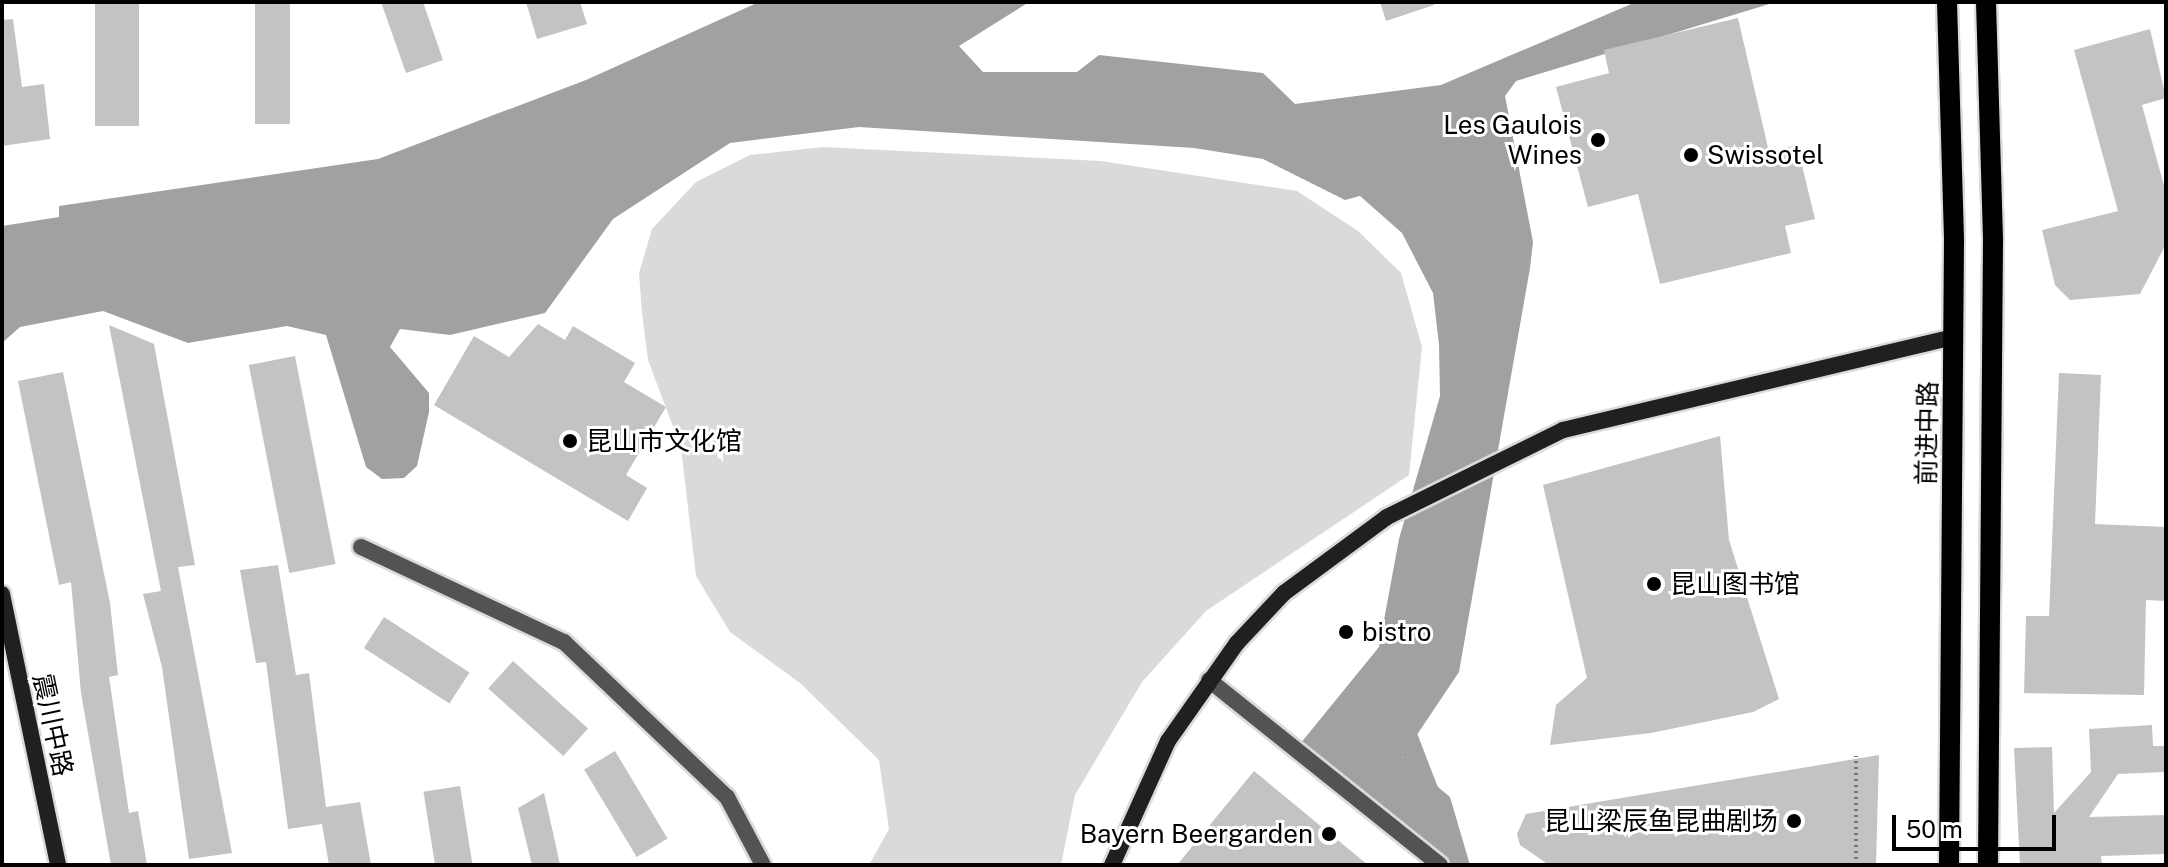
<!DOCTYPE html>
<meta charset="utf-8">
<style>
body{margin:0}
#map{position:relative;width:2168px;height:867px;overflow:hidden;background:#fff;font-family:"Public Sans","Noto Sans SC",sans-serif}
div>[style]{position:absolute}
.green>*{inset:0;background:#dadada}
.water>*{inset:0;background:#a1a1a1}
.canal>*{height:22px;margin:-11px;padding:0 11px;transform-origin:11px;border-radius:11px;background:#a1a1a1}
.building>*{inset:0;background:#c3c3c3;transform-origin:0 0}
.path>*{height:4px;margin-top:-2px;transform-origin:0;background:repeating-linear-gradient(90deg,#757575 0 2px,transparent 0 6px)}
.roads{filter:drop-shadow(2px 0 #dbdbdb) drop-shadow(-2px 0 #dbdbdb) drop-shadow(0 2px #dbdbdb) drop-shadow(0 -2px #dbdbdb)}
.street>*{height:16px;margin:-8px;padding:0 8px;transform-origin:8px;border-radius:8px;background:#535353}
.secondary>*{height:16px;margin:-8px;padding:0 8px;transform-origin:8px;border-radius:8px;background:#202020}
.primary>*{height:20px;margin:-10px;padding:0 10px;transform-origin:10px;border-radius:10px;background:#000}
.dots>*{width:22px;height:22px;translate:-50% -50%;box-sizing:border-box;border:4px solid #fff;border-radius:50%}
span{translate:-50% -50%;white-space:nowrap;text-align:center;line-height:1.15;-webkit-text-stroke:6px #fff;paint-order:stroke}
.poi-label{font-size:26px;color:#000}
.right{translate:-100% -50%;text-align:right}
.left{translate:0 -50%;text-align:left}
.street-label{font-size:26px;color:#000}
.frame{position:absolute;inset:0;border:4px solid #000;pointer-events:none}
.scale{position:absolute;left:1892px;top:815px;width:164px;height:36px;box-sizing:border-box;border:4px solid #000;border-top:0;padding-left:10px;font-size:24px;line-height:28px;white-space:nowrap;color:#000;-webkit-text-stroke:6px #fff;paint-order:stroke}
</style>
<div id="map">
<div class="green">
<div style="clip-path:polygon(823px 147px,1101px 161px,1297px 191px,1358px 231px,1401px 273px,1422px 347px,1409px 475px,1206px 611px,1142px 682px,1075px 795px,1061px 865px,869px 865px,889px 829px,879px 760px,800px 683px,730px 632px,696px 576px,681px 448px,648px 360px,642px 313px,639px 273px,652px 229px,696px 182px,750px 155px)"></div>
</div>
<div class="water">
<div style="clip-path:polygon(759px 2px,1029px 2px,959px 46px,983px 72px,1077px 72px,1099px 55px,1263px 73px,1295px 104px,1441px 85px,1636px 2px,1776px 2px,1516px 81px,1505px 96px,1533px 242px,1530px 268px,1459px 672px,1402px 757px,1450px 797px,1470px 865px,1447px 865px,1300px 744px,1379px 647px,1399px 539px,1440px 396px,1439px 345px,1433px 293px,1402px 233px,1360px 196px,1345px 200px,1263px 159px,1194px 148px,859px 127px,730px 143px,613px 219px,545px 313px,450px 335px,400px 329px,390px 347px,429px 393px,429px 412px,417px 466px,404px 478px,382px 479px,366px 467px,326px 335px,287px 326px,188px 343px,103px 311px,20px 327px,2px 343px,2px 226px,59px 217px,59px 206px,378px 159px,586px 80px)"></div>
</div>
<div class="canal">
<div style="left:1399px;top:717px;width:89px;rotate:68.9deg"></div>
</div>
<div class="building">
<div style="left:95px;top:2px;width:44px;height:124px"></div>
<div style="left:255px;top:2px;width:35px;height:122px"></div>
<div style="clip-path:polygon(381px 2px,423px 2px,443px 60px,406px 73px)"></div>
<div style="clip-path:polygon(526px 2px,580px 2px,587px 24px,537px 39px)"></div>
<div style="clip-path:polygon(1380px 2px,1434px 2px,1434px 5px,1386px 21px)"></div>
<div style="clip-path:polygon(1738px 18px,1769px 152px,1797px 145px,1815px 219px,1785px 226px,1791px 253px,1660px 284px,1638px 194px,1588px 207px,1556px 87px,1609px 73px,1604px 50px)"></div>
<div style="clip-path:polygon(13px 19px,22px 87px,44px 84px,50px 139px,2px 146px,2px 20px)"></div>
<div style="clip-path:polygon(2150px 29px,2166px 98px,2142px 105px,2166px 193px,2166px 244px,2140px 294px,2070px 300px,2055px 285px,2042px 230px,2118px 211px,2074px 50px)"></div>
<div style="clip-path:polygon(538px 324px,565px 340px,573px 326px,635px 363px,624px 382px,666px 407px,626px 475px,647px 488px,628px 521px,434px 405px,474px 336px,509px 357px)"></div>
<div style="clip-path:polygon(109px 325px,154px 344px,195px 565px,178px 567px,232px 853px,189px 859px,162px 667px,143px 594px,161px 591px)"></div>
<div style="left:295px;top:356px;width:212px;height:47px;rotate:79deg"></div>
<div style="clip-path:polygon(63px 372px,110px 603px,118px 675px,109px 677px,129px 813px,138px 811px,147px 865px,111px 865px,81px 693px,71px 582px,59px 585px,18px 381px)"></div>
<div style="clip-path:polygon(2059px 373px,2101px 375px,2095px 524px,2166px 527px,2166px 601px,2146px 600px,2144px 695px,2024px 693px,2026px 616px,2049px 616px)"></div>
<div style="clip-path:polygon(1720px 436px,1729px 540px,1779px 699px,1753px 712px,1651px 733px,1550px 745px,1556px 705px,1587px 678px,1543px 485px)"></div>
<div style="clip-path:polygon(278px 565px,296px 675px,309px 673px,326px 807px,360px 802px,371px 865px,329px 865px,322px 824px,288px 829px,266px 662px,256px 663px,240px 570px)"></div>
<div style="left:384px;top:617px;width:102px;height:37px;rotate:33deg"></div>
<div style="left:513px;top:661px;width:101px;height:37px;rotate:42deg"></div>
<div style="clip-path:polygon(2152px 725px,2153px 746px,2166px 746px,2166px 772px,2118px 774px,2089px 817px,2166px 815px,2166px 854px,2101px 856px,2102px 865px,2020px 865px,2014px 748px,2052px 747px,2054px 813px,2091px 772px,2089px 729px)"></div>
<div style="left:615px;top:751px;width:102px;height:36px;rotate:59deg"></div>
<div style="clip-path:polygon(1879px 755px,1876px 865px,1549px 865px,1520px 845px,1517px 834px,1526px 814px)"></div>
<div style="clip-path:polygon(1254px 771px,1368px 865px,1177px 865px)"></div>
<div style="left:460px;top:786px;width:80px;height:37px;rotate:81deg"></div>
<div style="clip-path:polygon(544px 793px,554px 837px,560px 865px,532px 865px,518px 808px)"></div>
</div>
<div class="path">
<div style="left:1856px;top:865px;width:109px;rotate:-90deg"></div>
</div>
<div class="roads">
<div class="street">
<div style="left:361px;top:547px;width:224px;rotate:25.1deg"></div>
<div style="left:564px;top:642px;width:225px;rotate:43.6deg"></div>
<div style="left:727px;top:797px;width:77px;rotate:62.1deg"></div>
<div style="left:1209px;top:680px;width:296px;rotate:38.7deg"></div>
</div>
<div class="secondary">
<div style="left:2px;top:594px;width:277px;rotate:78.3deg"></div>
<div style="left:1112px;top:865px;width:136px;rotate:-65.7deg"></div>
<div style="left:1168px;top:741px;width:120px;rotate:-54.9deg"></div>
<div style="left:1237px;top:643px;width:69px;rotate:-46.8deg"></div>
<div style="left:1284px;top:593px;width:128px;rotate:-36.4deg"></div>
<div style="left:1387px;top:517px;width:196px;rotate:-26.3deg"></div>
<div style="left:1563px;top:430px;width:402px;rotate:-13.4deg"></div>
</div>
<div class="primary">
<div style="left:1947px;top:2px;width:239px;rotate:88.3deg"></div>
<div style="left:1954px;top:241px;width:624px;rotate:90.46deg"></div>
<div style="left:1986px;top:2px;width:239px;rotate:88.3deg"></div>
<div style="left:1993px;top:241px;width:624px;rotate:90.46deg"></div>
</div>
</div>
<div class="dots">
<div style="left:1598px;top:140px;background:#000"></div>
<div style="left:1691px;top:155px;background:#000"></div>
<div style="left:570px;top:441px;background:#000"></div>
<div style="left:1654px;top:584px;background:#000"></div>
<div style="left:1346px;top:632px;background:#000"></div>
<div style="left:1794px;top:821px;background:#000"></div>
<div style="left:1329px;top:834px;background:#000"></div>
</div>
<div class="poi-label">
<span class="right" style="left:1582px;top:140px">Les Gaulois<br>Wines</span>
<span class="left" style="left:1707px;top:155px">Swissotel</span>
<span class="left" style="left:586px;top:441px">昆山市文化馆</span>
<span class="left" style="left:1670px;top:584px">昆山图书馆</span>
<span class="left" style="left:1362px;top:632px">bistro</span>
<span class="right" style="left:1778px;top:821px">昆山梁辰鱼昆曲剧场</span>
<span class="right" style="left:1313px;top:834px">Bayern Beergarden</span>
</div>
<div class="street-label">
<span style="left:1927px;top:433px;rotate:-89deg">前进中路</span>
<span style="left:53px;top:725px;rotate:78deg">震川中路</span>
</div>
<div class="frame"></div>
<div class="scale">50 m</div>
</div>
